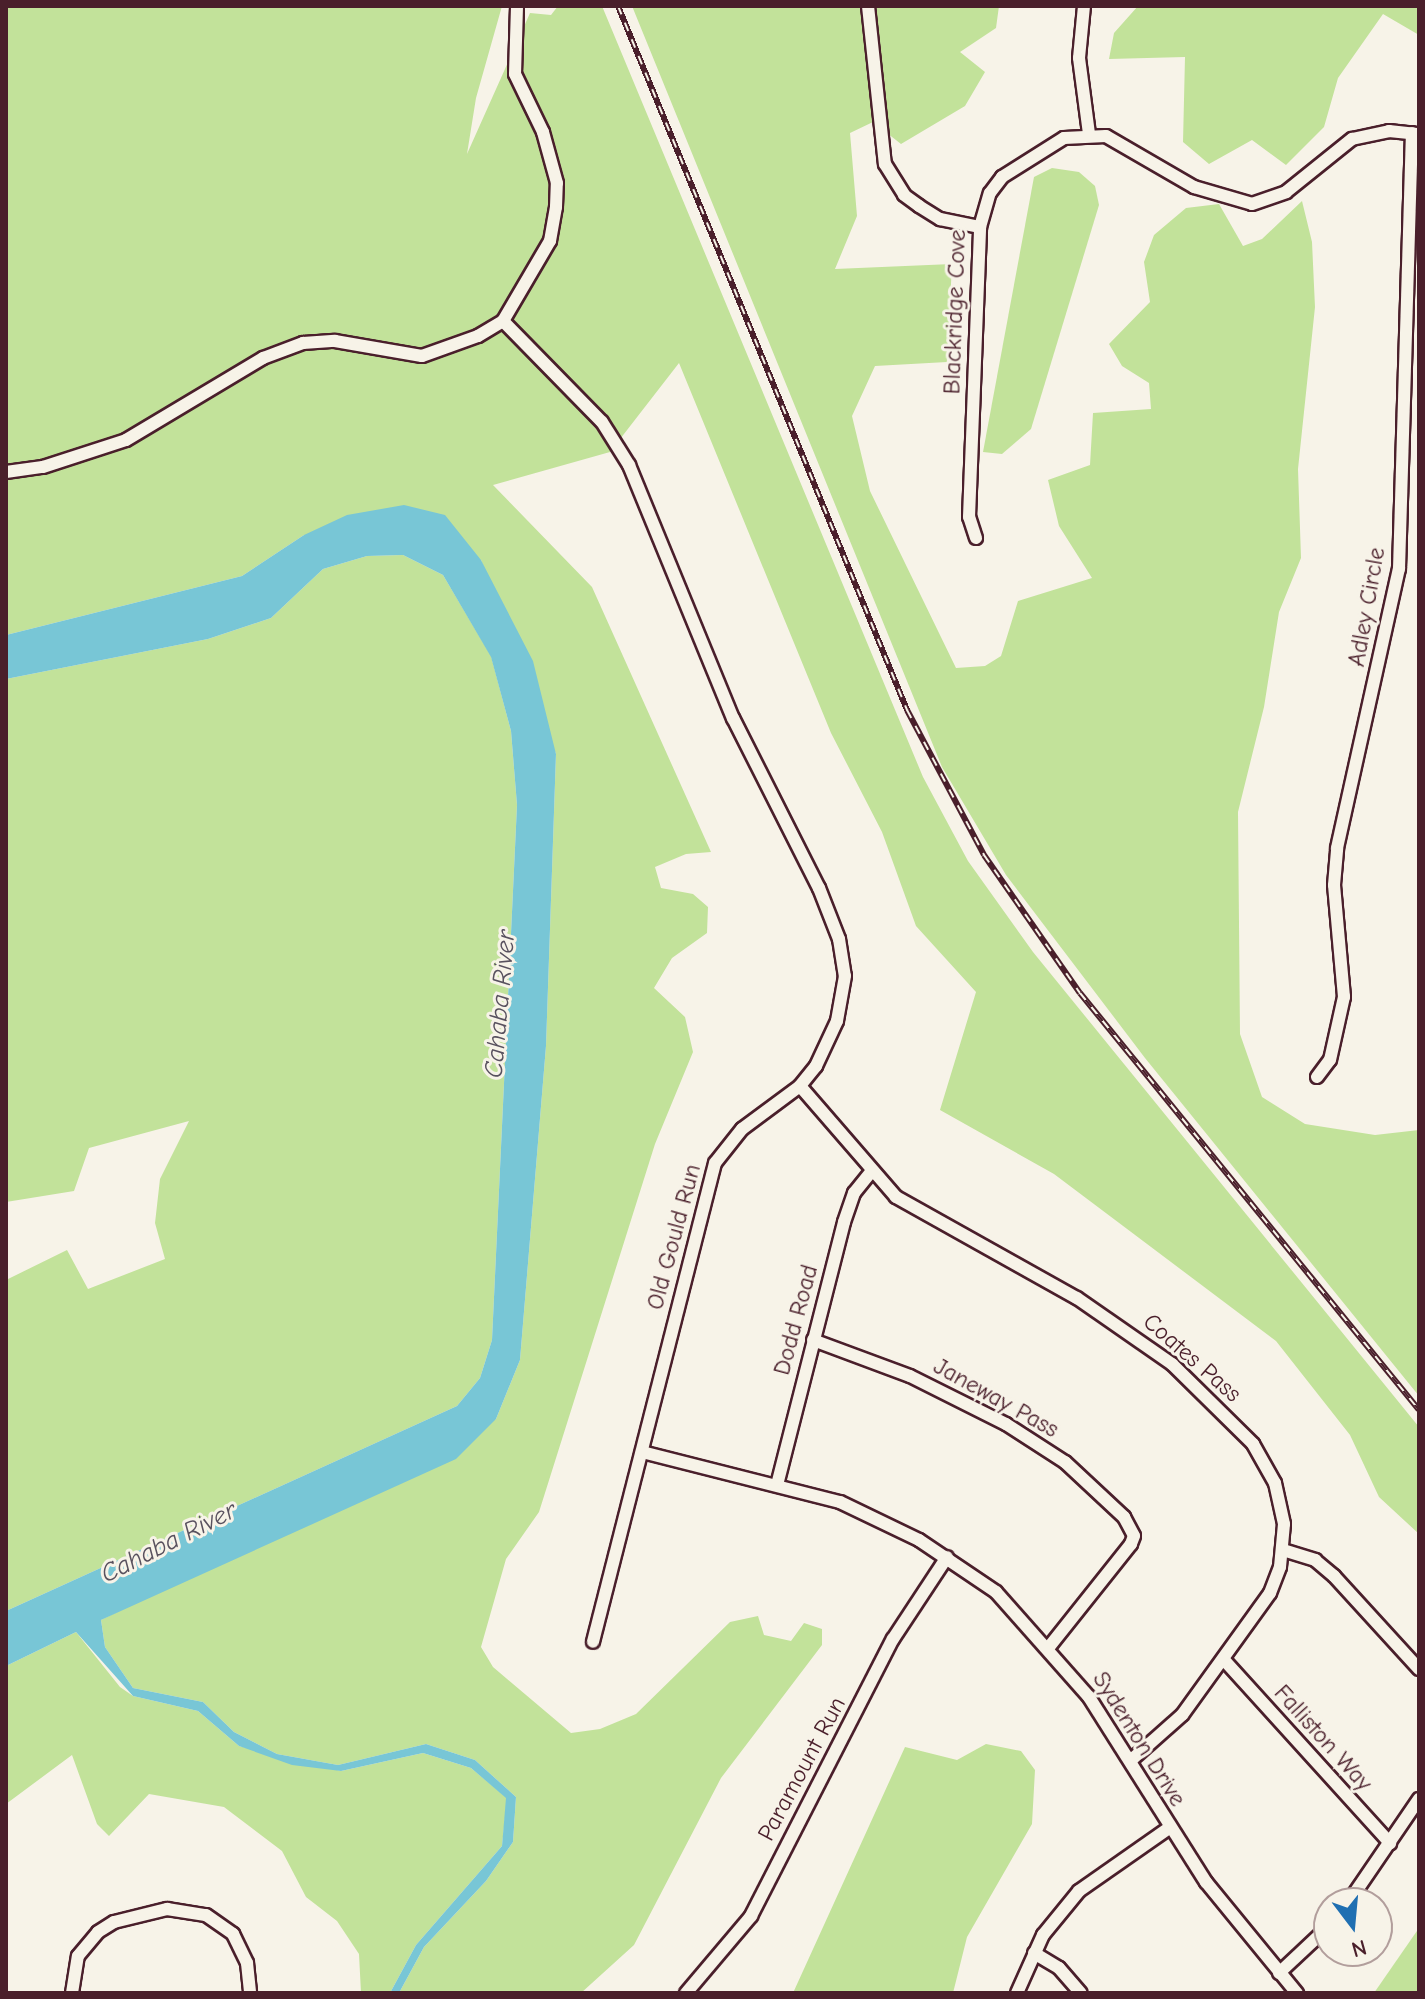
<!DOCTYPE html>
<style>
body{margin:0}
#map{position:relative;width:1425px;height:1999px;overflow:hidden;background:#f7f3e8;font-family:"Comic Neue",sans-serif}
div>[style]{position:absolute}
.green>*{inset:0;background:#c2e29a}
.water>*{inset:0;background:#78c6d6}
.roads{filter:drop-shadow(2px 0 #4a1f2b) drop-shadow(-2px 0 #4a1f2b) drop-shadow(0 2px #4a1f2b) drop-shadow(0 -2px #4a1f2b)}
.minor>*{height:12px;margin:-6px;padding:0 6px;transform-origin:6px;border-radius:6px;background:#f7f3e8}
.rail>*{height:6px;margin-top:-3px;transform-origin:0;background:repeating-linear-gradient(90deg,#f7f3e8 0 9px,#4a1f2b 0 18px);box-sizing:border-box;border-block:2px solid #4a1f2b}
span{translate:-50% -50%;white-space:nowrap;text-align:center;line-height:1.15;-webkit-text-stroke:6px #f7f3e8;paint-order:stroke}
.street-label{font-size:24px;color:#4a1f2b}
.water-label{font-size:26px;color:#58515e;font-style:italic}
.frame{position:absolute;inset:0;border:8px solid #4a1f2b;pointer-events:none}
.north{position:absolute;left:1313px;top:1887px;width:80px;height:80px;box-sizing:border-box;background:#f7f3e8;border:2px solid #b29e9c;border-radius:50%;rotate:164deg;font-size:22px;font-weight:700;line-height:32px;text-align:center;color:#4a1f2b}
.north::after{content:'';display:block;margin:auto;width:28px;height:36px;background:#1f6fb2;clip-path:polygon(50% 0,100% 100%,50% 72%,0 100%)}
</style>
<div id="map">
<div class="green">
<div style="clip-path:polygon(6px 6px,502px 6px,476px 98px,467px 154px,530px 13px,551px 15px,558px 6px,602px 6px,923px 777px,968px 861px,1033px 952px,1419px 1427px,1419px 1534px,1379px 1497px,1350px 1435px,1276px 1341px,1054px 1174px,940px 1110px,976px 992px,916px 926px,882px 832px,831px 733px,679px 363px,610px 452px,493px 485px,592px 587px,711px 852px,686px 854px,655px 867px,661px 888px,693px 894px,708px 907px,707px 933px,672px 958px,654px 988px,685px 1017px,693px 1052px,655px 1144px,539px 1512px,506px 1559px,481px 1647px,493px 1667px,571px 1733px,600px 1729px,636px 1714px,730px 1622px,758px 1616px,764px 1635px,791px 1641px,804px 1623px,822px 1629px,822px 1645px,721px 1778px,634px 1945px,581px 1993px,399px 1993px,424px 1947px,486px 1881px,513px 1842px,516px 1797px,475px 1760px,426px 1744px,338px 1765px,277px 1754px,234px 1732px,203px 1702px,133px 1688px,105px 1647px,101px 1620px,496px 1419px,520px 1360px,546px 1046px,556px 754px,481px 560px,304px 535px,242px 576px,6px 635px)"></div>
<div style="clip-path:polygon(632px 6px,999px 6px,996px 28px,960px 52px,985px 72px,965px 106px,901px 144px,873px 122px,850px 133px,857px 216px,835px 269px,952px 264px,947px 362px,875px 366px,852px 416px,870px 491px,956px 668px,985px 666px,1001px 656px,1018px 601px,1092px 578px,1059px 526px,1048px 480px,1090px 465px,1093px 413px,1151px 409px,1149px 383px,1122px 366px,1109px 344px,1150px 302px,1144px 262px,1154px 235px,1186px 208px,1219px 204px,1243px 246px,1262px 239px,1302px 201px,1312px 242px,1315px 307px,1298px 469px,1301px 558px,1279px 612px,1264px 707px,1238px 812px,1240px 1034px,1262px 1097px,1305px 1124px,1375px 1135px,1419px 1130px,1419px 1396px,1145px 1058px,1006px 875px,942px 767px)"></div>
<div style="clip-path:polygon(1138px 6px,1419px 6px,1419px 35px,1383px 14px,1338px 78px,1324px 127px,1286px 165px,1252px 140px,1209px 164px,1183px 142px,1185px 57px,1109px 59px,1114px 33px)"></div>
<div style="clip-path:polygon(1052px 168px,1079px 172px,1095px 186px,1099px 205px,1031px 429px,1002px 454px,983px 452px,1034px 177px)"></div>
<div style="clip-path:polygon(403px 555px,443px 575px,491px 656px,511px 731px,517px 805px,492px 1340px,480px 1378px,457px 1406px,6px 1611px,6px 1280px,67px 1250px,88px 1289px,165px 1259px,155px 1223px,160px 1179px,189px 1121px,89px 1148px,74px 1191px,6px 1202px,6px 679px,208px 639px,271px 618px,323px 569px,367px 556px)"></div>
<div style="clip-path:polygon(76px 1632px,120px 1687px,133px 1696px,198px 1711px,239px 1746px,341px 1771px,423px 1753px,471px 1768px,507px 1798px,502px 1846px,416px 1945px,390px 1993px,361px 1993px,359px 1954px,337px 1921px,306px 1897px,282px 1851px,224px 1807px,149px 1794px,109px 1836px,97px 1824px,72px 1755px,6px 1804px,6px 1666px)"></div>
<div style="clip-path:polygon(986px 1744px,1021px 1751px,1035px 1770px,1032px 1824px,967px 1937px,953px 1993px,793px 1993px,905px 1747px,957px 1760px)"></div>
<div style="clip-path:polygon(1419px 1928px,1419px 1993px,1374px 1993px)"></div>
</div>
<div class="water">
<div style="clip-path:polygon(404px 505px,445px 515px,481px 560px,533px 661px,556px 754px,546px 1046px,520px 1360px,496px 1419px,456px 1459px,101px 1620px,105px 1647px,133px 1688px,203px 1702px,234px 1732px,277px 1754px,338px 1765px,426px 1744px,475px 1760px,516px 1797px,513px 1842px,486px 1881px,424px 1947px,399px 1993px,390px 1993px,416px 1945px,502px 1846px,506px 1798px,471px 1768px,423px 1753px,341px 1771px,292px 1765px,239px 1746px,198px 1711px,133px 1696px,76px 1632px,6px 1666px,6px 1611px,457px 1406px,480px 1378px,492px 1340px,517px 805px,511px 731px,491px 657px,443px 575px,403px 555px,367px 556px,323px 569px,271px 618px,208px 639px,6px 679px,6px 635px,242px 576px,304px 535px,347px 515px)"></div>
</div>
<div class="roads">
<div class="minor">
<div style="left:868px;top:6px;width:159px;rotate:83.9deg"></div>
<div style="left:885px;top:164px;width:36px;rotate:58deg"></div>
<div style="left:904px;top:195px;width:19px;rotate:36deg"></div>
<div style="left:919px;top:206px;width:25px;rotate:32deg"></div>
<div style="left:940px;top:219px;width:41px;rotate:11.3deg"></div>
<div style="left:1084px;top:6px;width:52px;rotate:95.5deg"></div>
<div style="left:1079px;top:58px;width:77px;rotate:82.5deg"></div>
<div style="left:503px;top:321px;width:93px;rotate:-59.6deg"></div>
<div style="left:550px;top:241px;width:35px;rotate:-80deg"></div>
<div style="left:556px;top:207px;width:24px;rotate:-88deg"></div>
<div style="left:557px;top:183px;width:53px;rotate:-105.4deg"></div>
<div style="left:543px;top:132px;width:64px;rotate:-115.8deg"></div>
<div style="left:515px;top:74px;width:68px;rotate:-88.3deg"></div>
<div style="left:6px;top:472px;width:37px;rotate:-8deg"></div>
<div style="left:43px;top:467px;width:87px;rotate:-18deg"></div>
<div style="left:126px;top:440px;width:160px;rotate:-30.9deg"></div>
<div style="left:263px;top:358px;width:43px;rotate:-20.6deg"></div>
<div style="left:303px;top:343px;width:32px;rotate:-4deg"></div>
<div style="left:335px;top:341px;width:88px;rotate:9.8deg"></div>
<div style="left:422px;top:356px;width:59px;rotate:-19.7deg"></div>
<div style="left:478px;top:336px;width:29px;rotate:-31deg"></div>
<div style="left:503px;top:321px;width:141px;rotate:45.6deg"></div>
<div style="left:602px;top:422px;width:51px;rotate:57.9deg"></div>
<div style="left:629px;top:465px;width:274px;rotate:67.7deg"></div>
<div style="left:733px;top:718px;width:191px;rotate:63.2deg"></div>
<div style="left:819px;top:888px;width:55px;rotate:68.6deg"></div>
<div style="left:839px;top:939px;width:37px;rotate:81deg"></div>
<div style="left:845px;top:976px;width:46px;rotate:100.1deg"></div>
<div style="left:837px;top:1021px;width:50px;rotate:115deg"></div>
<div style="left:816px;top:1066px;width:26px;rotate:129deg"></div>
<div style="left:800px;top:1086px;width:72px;rotate:143.4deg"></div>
<div style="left:742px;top:1129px;width:43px;rotate:128.5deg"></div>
<div style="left:715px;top:1163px;width:494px;rotate:104.3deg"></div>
<div style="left:976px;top:538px;width:22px;rotate:-108deg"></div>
<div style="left:969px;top:517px;width:290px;rotate:-87.8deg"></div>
<div style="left:980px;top:227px;width:35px;rotate:-74deg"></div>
<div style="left:990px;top:193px;width:20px;rotate:-53deg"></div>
<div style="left:1002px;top:177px;width:73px;rotate:-32.2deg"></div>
<div style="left:1064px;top:138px;width:42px;rotate:-2.7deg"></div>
<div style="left:1106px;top:136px;width:102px;rotate:30.1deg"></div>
<div style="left:1194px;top:187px;width:60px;rotate:16.3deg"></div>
<div style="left:1252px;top:204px;width:36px;rotate:-19deg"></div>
<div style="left:1286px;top:192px;width:85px;rotate:-38.8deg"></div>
<div style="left:1352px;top:139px;width:38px;rotate:-12deg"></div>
<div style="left:1389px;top:131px;width:30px;rotate:6deg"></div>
<div style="left:1317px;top:1077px;width:21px;rotate:-53deg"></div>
<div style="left:1330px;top:1060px;width:65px;rotate:-77.5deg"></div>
<div style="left:1344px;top:997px;width:112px;rotate:-95.1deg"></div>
<div style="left:1334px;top:885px;width:37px;rotate:-85deg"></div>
<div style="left:1337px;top:848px;width:286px;rotate:-77.5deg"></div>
<div style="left:1399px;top:569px;width:436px;rotate:-88.3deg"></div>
<div style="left:800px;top:1086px;width:147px;rotate:49.1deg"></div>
<div style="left:896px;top:1197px;width:207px;rotate:29.2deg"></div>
<div style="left:1077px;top:1298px;width:116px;rotate:34.8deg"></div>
<div style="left:1172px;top:1364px;width:114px;rotate:44.6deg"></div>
<div style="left:1253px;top:1444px;width:45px;rotate:60.6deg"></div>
<div style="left:1275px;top:1483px;width:42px;rotate:77.6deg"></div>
<div style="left:1284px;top:1524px;width:43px;rotate:95.3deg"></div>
<div style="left:1280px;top:1567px;width:28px;rotate:111deg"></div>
<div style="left:1270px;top:1593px;width:150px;rotate:125.8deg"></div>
<div style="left:1182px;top:1715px;width:69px;rotate:138.5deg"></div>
<div style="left:813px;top:1340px;width:103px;rotate:20.4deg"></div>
<div style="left:910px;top:1376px;width:107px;rotate:26.6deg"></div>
<div style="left:1006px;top:1424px;width:70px;rotate:32.8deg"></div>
<div style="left:1065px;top:1462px;width:81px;rotate:43deg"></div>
<div style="left:1124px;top:1517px;width:21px;rotate:62deg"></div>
<div style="left:1134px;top:1536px;width:9px;rotate:111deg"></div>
<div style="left:1131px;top:1544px;width:132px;rotate:128.5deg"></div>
<div style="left:642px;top:1452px;width:204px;rotate:14.2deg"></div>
<div style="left:840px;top:1502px;width:88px;rotate:25.7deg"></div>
<div style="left:919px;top:1540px;width:93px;rotate:34deg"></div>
<div style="left:996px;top:1592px;width:140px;rotate:48.5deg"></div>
<div style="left:1089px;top:1697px;width:219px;rotate:57.7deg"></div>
<div style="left:1206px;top:1882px;width:144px;rotate:50.7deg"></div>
<div style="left:777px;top:1485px;width:271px;rotate:-75.7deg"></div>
<div style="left:844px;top:1222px;width:31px;rotate:-71deg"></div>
<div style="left:854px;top:1193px;width:26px;rotate:-51deg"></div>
<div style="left:1283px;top:1550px;width:34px;rotate:17deg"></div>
<div style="left:1315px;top:1560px;width:25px;rotate:40deg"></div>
<div style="left:1334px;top:1576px;width:126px;rotate:47.6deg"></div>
<div style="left:1225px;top:1661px;width:246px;rotate:47.8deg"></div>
<div style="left:1348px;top:1903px;width:126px;rotate:-55.7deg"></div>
<div style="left:1034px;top:1953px;width:29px;rotate:31deg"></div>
<div style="left:1059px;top:1968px;width:33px;rotate:49deg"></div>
<div style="left:1279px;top:1973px;width:69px;rotate:-43.2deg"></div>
<div style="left:72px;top:1993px;width:37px;rotate:-81deg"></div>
<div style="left:78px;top:1956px;width:31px;rotate:-50deg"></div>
<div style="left:98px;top:1932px;width:19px;rotate:-32deg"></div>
<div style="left:114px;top:1922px;width:55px;rotate:-13.8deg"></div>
<div style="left:167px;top:1909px;width:39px;rotate:9deg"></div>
<div style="left:206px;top:1915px;width:33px;rotate:35deg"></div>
<div style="left:233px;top:1934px;width:32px;rotate:64deg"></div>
<div style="left:247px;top:1963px;width:30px;rotate:84deg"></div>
<div style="left:686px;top:1993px;width:101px;rotate:-49.8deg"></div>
<div style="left:751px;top:1916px;width:311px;rotate:-62.9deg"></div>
<div style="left:893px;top:1639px;width:98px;rotate:-56.6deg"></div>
<div style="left:1017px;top:1993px;width:64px;rotate:-65.9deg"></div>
<div style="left:1043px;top:1935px;width:57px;rotate:-50.7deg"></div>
<div style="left:1079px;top:1891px;width:110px;rotate:-35deg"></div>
</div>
</div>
<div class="rail">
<div style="left:618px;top:6px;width:761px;rotate:67.68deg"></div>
<div style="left:907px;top:710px;width:164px;rotate:62deg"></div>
<div style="left:984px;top:855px;width:168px;rotate:55.2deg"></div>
<div style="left:1080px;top:993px;width:537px;rotate:50.89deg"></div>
</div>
<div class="street-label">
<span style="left:955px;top:312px;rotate:-88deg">Blackridge Cove</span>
<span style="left:1367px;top:607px;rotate:-80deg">Adley Circle</span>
<span style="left:674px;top:1237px;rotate:-75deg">Old Gould Run</span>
<span style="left:796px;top:1320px;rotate:-75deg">Dodd Road</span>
<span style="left:1192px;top:1358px;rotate:41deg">Coates Pass</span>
<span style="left:996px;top:1398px;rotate:29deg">Janeway Pass</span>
<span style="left:1323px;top:1738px;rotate:48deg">Falliston Way</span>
<span style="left:1139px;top:1739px;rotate:58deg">Sydenton Drive</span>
<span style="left:802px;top:1769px;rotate:-62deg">Paramount Run</span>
</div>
<div class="water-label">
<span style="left:501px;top:1004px;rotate:-85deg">Cahaba River</span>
<span style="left:169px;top:1543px;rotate:-27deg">Cahaba River</span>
</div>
<div class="frame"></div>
<div class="north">N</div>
</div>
